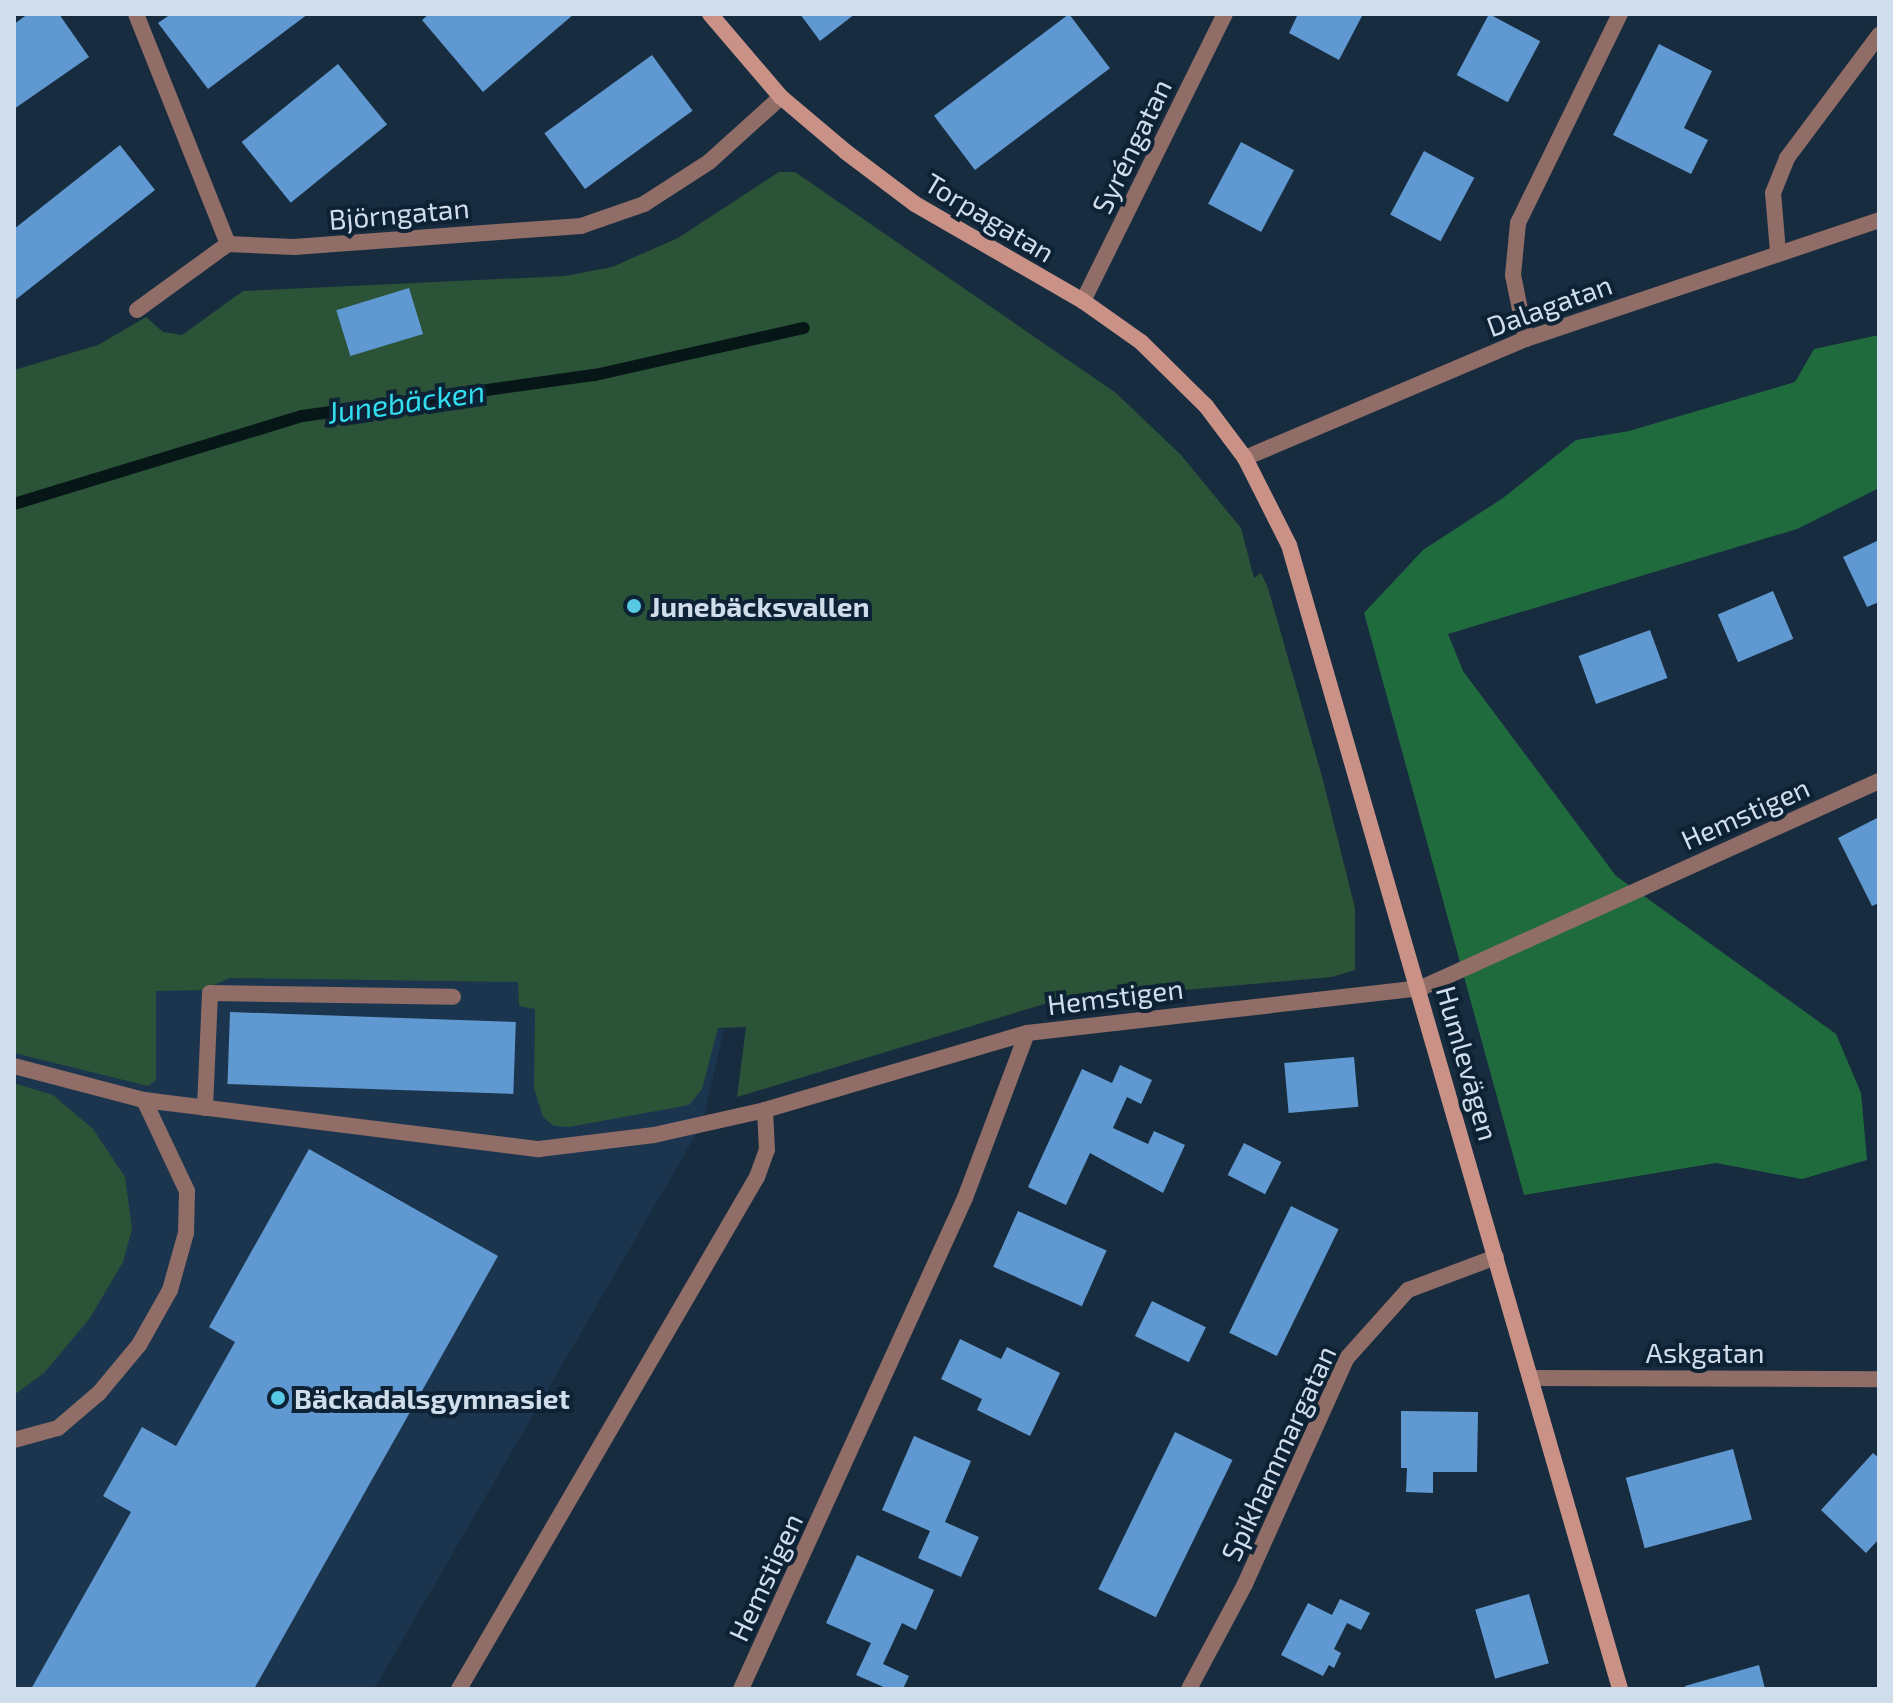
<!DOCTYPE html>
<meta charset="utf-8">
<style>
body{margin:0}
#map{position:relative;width:1893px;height:1703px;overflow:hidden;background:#182c3f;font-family:"Exo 2",sans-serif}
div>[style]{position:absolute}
.built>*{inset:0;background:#1c354e}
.green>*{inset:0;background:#2a5338}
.forest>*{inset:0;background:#206b3e}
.stream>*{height:12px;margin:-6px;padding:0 6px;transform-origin:6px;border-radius:6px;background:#071617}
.building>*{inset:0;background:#6099d1;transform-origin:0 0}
.lane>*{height:16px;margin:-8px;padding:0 8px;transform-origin:8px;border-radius:8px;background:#906d66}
.street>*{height:16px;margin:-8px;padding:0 8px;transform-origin:8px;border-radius:8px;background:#906d66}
.secondary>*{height:16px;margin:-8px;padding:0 8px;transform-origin:8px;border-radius:8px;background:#ca9287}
.dots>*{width:22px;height:22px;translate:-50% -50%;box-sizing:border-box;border:4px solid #0e2235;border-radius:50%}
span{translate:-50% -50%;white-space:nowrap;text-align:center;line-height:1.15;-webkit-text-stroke:8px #0e2235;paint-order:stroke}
.street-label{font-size:28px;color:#d0ddea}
.poi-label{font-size:28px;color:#d0ddea;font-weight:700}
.left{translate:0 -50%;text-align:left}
.water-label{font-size:30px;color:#32dff1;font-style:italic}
.frame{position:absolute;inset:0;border:16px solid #d0ddea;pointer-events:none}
</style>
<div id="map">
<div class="built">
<div style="clip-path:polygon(14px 965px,546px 983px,724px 1030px,702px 1124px,374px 1689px,14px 1689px)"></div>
</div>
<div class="green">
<div style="clip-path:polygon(779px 172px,795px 172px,1116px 393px,1181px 455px,1241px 528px,1254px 578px,1261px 573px,1268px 588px,1323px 780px,1355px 908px,1355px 970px,1332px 977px,1051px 1002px,737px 1097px,746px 1027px,718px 1028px,702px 1089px,689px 1105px,569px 1127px,554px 1126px,543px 1117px,534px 1088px,535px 1009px,519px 1006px,518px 982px,230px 978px,202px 990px,156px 991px,156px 1080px,148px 1086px,14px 1053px,14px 370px,98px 345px,146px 317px,163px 332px,182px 335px,243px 291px,565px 276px,612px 267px,678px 238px)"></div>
<div style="clip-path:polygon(14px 1083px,53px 1095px,93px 1129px,125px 1177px,132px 1229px,123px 1262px,90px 1318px,44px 1373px,14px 1395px)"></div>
</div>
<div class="forest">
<div style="clip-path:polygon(1879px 335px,1879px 488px,1797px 529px,1448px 634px,1463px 671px,1616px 876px,1836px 1034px,1861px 1093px,1867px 1160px,1802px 1179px,1716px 1163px,1524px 1195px,1364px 613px,1423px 550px,1503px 498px,1576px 440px,1629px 431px,1795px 382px,1814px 349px)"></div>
</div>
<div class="stream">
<div style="left:14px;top:504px;width:301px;rotate:-17deg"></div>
<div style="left:302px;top:416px;width:296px;rotate:-8deg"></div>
<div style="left:595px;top:375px;width:214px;rotate:-12.7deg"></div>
</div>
<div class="building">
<div style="clip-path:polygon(28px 14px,59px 14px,89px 57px,14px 109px,14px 24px)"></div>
<div style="clip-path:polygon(171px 14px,308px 14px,208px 89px,158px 23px)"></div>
<div style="clip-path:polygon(429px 14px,574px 14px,483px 92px,422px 20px)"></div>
<div style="clip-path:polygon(800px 14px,855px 14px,820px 41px)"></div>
<div style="left:1069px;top:14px;width:68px;height:169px;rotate:53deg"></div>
<div style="clip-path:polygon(1298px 14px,1363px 14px,1339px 60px,1289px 33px)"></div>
<div style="left:1489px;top:14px;width:58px;height:69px;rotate:28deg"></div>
<div style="clip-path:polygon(1659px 44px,1712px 71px,1684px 128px,1708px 140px,1691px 174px,1613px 135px)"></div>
<div style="left:652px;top:55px;width:69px;height:133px;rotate:54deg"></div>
<div style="left:338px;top:64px;width:78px;height:124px;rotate:51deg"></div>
<div style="left:1241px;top:142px;width:60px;height:70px;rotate:28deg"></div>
<div style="clip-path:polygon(120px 145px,155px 190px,14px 301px,14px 229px)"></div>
<div style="left:1424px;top:151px;width:57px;height:72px;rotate:28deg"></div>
<div style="left:409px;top:288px;width:48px;height:76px;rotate:73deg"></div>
<div style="clip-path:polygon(1879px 540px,1879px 602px,1867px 607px,1843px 557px)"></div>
<div style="left:1773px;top:591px;width:52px;height:60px;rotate:67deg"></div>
<div style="left:1650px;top:630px;width:51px;height:76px;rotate:70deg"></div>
<div style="clip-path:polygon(1879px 817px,1879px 903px,1872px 906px,1838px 838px)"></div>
<div style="left:230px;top:1012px;width:286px;height:72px;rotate:2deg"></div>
<div style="left:1354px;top:1057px;width:50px;height:70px;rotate:85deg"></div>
<div style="clip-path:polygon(1120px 1065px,1152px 1080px,1141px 1104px,1127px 1097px,1113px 1128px,1148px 1144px,1154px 1131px,1185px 1145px,1163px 1193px,1090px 1153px,1066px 1205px,1028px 1187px,1082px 1069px,1112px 1083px)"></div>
<div style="left:1244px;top:1143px;width:42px;height:36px;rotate:27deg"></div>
<div style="clip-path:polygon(309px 1149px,498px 1256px,254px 1689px,31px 1689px,131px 1512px,103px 1496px,142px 1427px,176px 1446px,235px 1342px,209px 1327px)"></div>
<div style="left:1291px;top:1206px;width:53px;height:141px;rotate:26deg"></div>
<div style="left:1018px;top:1211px;width:97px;height:61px;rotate:24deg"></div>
<div style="left:1152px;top:1301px;width:60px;height:39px;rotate:26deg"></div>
<div style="clip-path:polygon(960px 1339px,1001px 1359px,1007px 1347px,1060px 1373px,1030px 1436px,977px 1410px,982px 1399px,941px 1379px)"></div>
<div style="clip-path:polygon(1401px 1411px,1478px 1412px,1477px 1472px,1433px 1472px,1433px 1493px,1406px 1492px,1407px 1468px,1401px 1468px)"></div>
<div style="left:1175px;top:1432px;width:64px;height:175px;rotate:26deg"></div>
<div style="clip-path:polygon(914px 1436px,971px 1461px,945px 1522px,979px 1537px,961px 1577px,918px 1558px,930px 1531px,882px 1510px)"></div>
<div style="left:1733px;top:1449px;width:73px;height:111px;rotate:75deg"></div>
<div style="clip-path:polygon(1873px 1453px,1879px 1458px,1879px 1539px,1866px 1553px,1821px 1510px)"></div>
<div style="clip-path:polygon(857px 1555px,934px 1590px,916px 1630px,902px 1623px,883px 1664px,909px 1676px,903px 1689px,888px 1689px,856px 1675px,871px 1643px,826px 1623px)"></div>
<div style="left:1529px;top:1594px;width:72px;height:56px;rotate:74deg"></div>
<div style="clip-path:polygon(1340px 1599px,1370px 1613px,1361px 1630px,1347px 1623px,1334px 1649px,1341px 1653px,1334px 1668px,1329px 1665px,1323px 1676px,1281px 1655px,1308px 1603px,1332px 1615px)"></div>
<div style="clip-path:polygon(1759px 1665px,1765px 1689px,1686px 1689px,1685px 1686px)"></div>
</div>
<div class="lane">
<div style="left:137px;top:310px;width:112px;rotate:-36deg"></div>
<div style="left:14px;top:1066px;width:134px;rotate:14.7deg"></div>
<div style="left:144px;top:1100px;width:398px;rotate:7.1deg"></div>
<div style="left:539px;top:1149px;width:116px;rotate:-6.9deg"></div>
<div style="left:654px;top:1135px;width:114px;rotate:-12.7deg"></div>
<div style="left:765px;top:1110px;width:273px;rotate:-16.4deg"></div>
<div style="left:205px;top:1108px;width:115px;rotate:-87.5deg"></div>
<div style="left:210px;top:993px;width:243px;rotate:0.9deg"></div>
<div style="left:14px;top:1440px;width:46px;rotate:-15.3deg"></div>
<div style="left:58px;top:1428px;width:54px;rotate:-40.5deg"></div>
<div style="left:99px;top:1393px;width:62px;rotate:-50.2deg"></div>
<div style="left:139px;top:1345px;width:63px;rotate:-60.6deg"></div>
<div style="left:170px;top:1290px;width:59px;rotate:-74.3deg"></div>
<div style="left:186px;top:1233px;width:42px;rotate:-88.6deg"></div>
<div style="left:187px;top:1191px;width:101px;rotate:-115.3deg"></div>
<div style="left:459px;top:1689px;width:592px;rotate:-59.8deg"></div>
<div style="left:757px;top:1177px;width:29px;rotate:-70deg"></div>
<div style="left:767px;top:1150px;width:40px;rotate:-92.9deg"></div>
</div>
<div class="street">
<div style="left:136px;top:14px;width:248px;rotate:68.2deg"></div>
<div style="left:228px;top:244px;width:66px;rotate:2.6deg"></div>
<div style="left:294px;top:247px;width:288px;rotate:-4.2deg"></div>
<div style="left:581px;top:226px;width:67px;rotate:-19.2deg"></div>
<div style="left:644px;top:204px;width:77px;rotate:-32.9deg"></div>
<div style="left:709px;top:162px;width:97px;rotate:-42.1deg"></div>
<div style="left:1778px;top:252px;width:59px;rotate:-94.8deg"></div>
<div style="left:1773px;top:193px;width:38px;rotate:-68deg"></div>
<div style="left:1787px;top:158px;width:154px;rotate:-53.2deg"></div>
<div style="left:1083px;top:301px;width:320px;rotate:-63.7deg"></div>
<div style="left:1526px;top:339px;width:65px;rotate:-101.5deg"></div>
<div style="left:1513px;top:275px;width:52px;rotate:-84.5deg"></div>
<div style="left:1518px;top:223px;width:233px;rotate:-64deg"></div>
<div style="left:1245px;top:458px;width:305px;rotate:-23deg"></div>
<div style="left:1526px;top:339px;width:373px;rotate:-18.6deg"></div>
<div style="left:1530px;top:1378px;width:349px;rotate:0.2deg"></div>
<div style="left:741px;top:1689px;width:540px;rotate:-65.48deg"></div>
<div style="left:965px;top:1198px;width:176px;rotate:-69.4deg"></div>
<div style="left:1027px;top:1033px;width:397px;rotate:-6.5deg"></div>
<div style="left:1421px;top:988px;width:503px;rotate:-24.32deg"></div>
<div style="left:1189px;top:1689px;width:119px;rotate:-61.9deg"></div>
<div style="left:1245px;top:1584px;width:247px;rotate:-65.8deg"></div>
<div style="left:1346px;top:1359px;width:93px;rotate:-48.1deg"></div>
<div style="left:1408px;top:1290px;width:94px;rotate:-20.6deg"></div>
</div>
<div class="secondary">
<div style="left:710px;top:14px;width:109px;rotate:49.5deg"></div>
<div style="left:781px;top:97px;width:85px;rotate:40.2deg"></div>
<div style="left:846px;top:152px;width:86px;rotate:37deg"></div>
<div style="left:915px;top:204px;width:194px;rotate:30deg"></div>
<div style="left:1083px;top:301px;width:71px;rotate:35.3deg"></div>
<div style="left:1141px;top:342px;width:91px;rotate:44.6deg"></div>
<div style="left:1206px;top:406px;width:65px;rotate:53.1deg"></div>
<div style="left:1245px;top:458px;width:97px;rotate:63.2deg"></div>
<div style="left:1289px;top:545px;width:1191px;rotate:73.86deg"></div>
</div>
<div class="dots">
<div style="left:634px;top:606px;background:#57c9e3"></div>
<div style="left:278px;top:1398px;background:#57c9e3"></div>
</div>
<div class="street-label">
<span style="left:1131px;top:146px;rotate:-64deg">Syréngatan</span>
<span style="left:399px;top:213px;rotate:-5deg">Björngatan</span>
<span style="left:990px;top:217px;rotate:31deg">Torpagatan</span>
<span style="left:1549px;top:305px;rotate:-20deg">Dalagatan</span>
<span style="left:1745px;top:813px;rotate:-24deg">Hemstigen</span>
<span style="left:1115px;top:996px;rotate:-7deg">Hemstigen</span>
<span style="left:1468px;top:1063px;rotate:74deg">Humlevägen</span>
<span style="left:1705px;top:1352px">Askgatan</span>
<span style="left:1278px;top:1453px;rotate:-65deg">Spikhammargatan</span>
<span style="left:765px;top:1577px;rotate:-65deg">Hemstigen</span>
</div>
<div class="poi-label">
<span class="left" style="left:650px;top:606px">Junebäcksvallen</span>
<span class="left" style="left:294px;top:1398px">Bäckadalsgymnasiet</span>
</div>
<div class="water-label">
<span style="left:406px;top:401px;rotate:-8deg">Junebäcken</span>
</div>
<div class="frame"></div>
</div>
